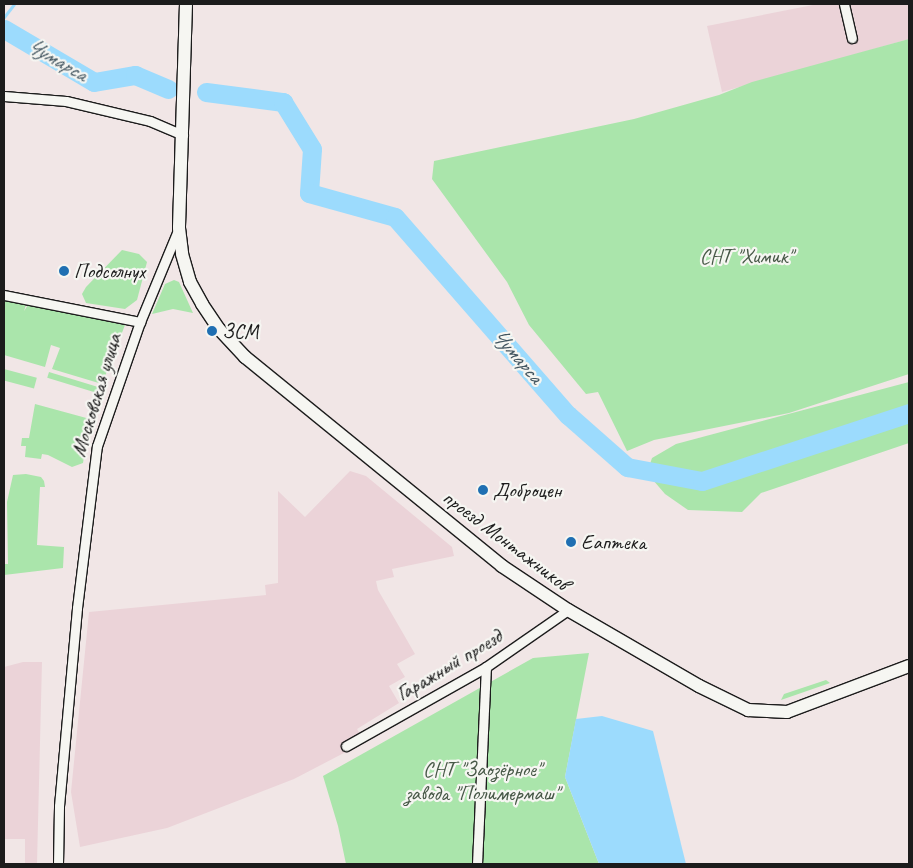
<!DOCTYPE html>
<meta charset="utf-8">
<style>
body{margin:0}
#map{position:relative;width:913px;height:868px;overflow:hidden;background:#f1e6e6;font-family:Caveat,sans-serif}
div>[style]{position:absolute}
.built>*{inset:0;background:#ebd3d8}
.green>*{inset:0;background:#aae5ab;transform-origin:0 0}
.water>*{inset:0;background:#9cdbfd}
.stream>*{height:3px;margin:-1.5px;padding:0 1.5px;transform-origin:1.5px;border-radius:1.5px;background:#9cdbfd}
.river>*{height:19px;margin:-9.5px;padding:0 9.5px;transform-origin:9.5px;border-radius:9.5px;background:#9cdbfd}
.roads{filter:drop-shadow(1px 0 #1c1c1c) drop-shadow(-1px 0 #1c1c1c) drop-shadow(0 1px #1c1c1c) drop-shadow(0 -1px #1c1c1c)}
.street>*{height:9px;margin:-4.5px;padding:0 4.5px;transform-origin:4.5px;border-radius:4.5px;background:#f6f6f2}
.secondary>*{height:12px;margin:-6px;padding:0 6px;transform-origin:6px;border-radius:6px;background:#f6f6f2}
.dots>*{width:14px;height:14px;translate:-50% -50%;box-sizing:border-box;border:2px solid #f6f6f2;border-radius:50%}
span{translate:-50% -50%;white-space:nowrap;text-align:center;line-height:1.15;-webkit-text-stroke:4.5px #f6f6f2;paint-order:stroke}
.park-label{font-size:21px;color:#475847}
.poi-label{font-size:21px;color:#1c1c1c}
.left{translate:0 -50%;text-align:left}
.street-label{font-size:21px;color:#1c1c1c}
.water-label{font-size:22px;color:#425560;font-style:italic}
.frame{position:absolute;inset:0;border:5px solid #1c1c1c;pointer-events:none}
</style>
<div id="map">
<div class="built">
<div style="clip-path:polygon(818px 4px,909px 4px,909px 39px,722px 92px,707px 26px)"></div>
<div style="clip-path:polygon(350px 471px,366px 476px,452px 547px,454px 556px,392px 569px,394px 577px,376px 581px,378px 590px,415px 654px,397px 664px,405px 677px,389px 686px,399px 703px,357px 729px,365px 742px,294px 779px,167px 828px,80px 847px,71px 792px,89px 612px,266px 595px,265px 585px,278px 583px,278px 491px,305px 517px)"></div>
<div style="clip-path:polygon(23px 662px,42px 662px,37px 864px,25px 864px,25px 839px,4px 839px,4px 667px)"></div>
</div>
<div class="green">
<div style="clip-path:polygon(909px 39px,909px 374px,789px 413px,654px 440px,627px 451px,598px 392px,586px 394px,529px 325px,507px 282px,432px 179px,434px 161px,634px 119px,719px 95px,752px 82px)"></div>
<div style="clip-path:polygon(122px 250px,139px 254px,147px 262px,137px 300px,125px 309px,86px 303px,82px 294px,86px 287px)"></div>
<div style="clip-path:polygon(174px 280px,179px 282px,193px 313px,173px 309px,152px 314px,165px 284px)"></div>
<div style="clip-path:polygon(4px 300px,26px 305px,24px 311px,28px 305px,125px 325px,102px 384px,52px 369px,60px 348px,51px 345px,45px 367px,4px 355px)"></div>
<div style="left:4px;top:369px;width:34px;height:11px;rotate:15deg"></div>
<div style="left:49px;top:372px;width:53px;height:6px;rotate:17deg"></div>
<div style="clip-path:polygon(909px 382px,909px 443px,761px 493px,742px 512px,688px 510px,665px 494px,647px 473px,652px 458px,676px 444px)"></div>
<div style="clip-path:polygon(35px 404px,90px 419px,83px 463px,72px 467px,48px 455px,42px 454px,41px 459px,25px 457px,26px 446px,21px 446px,22px 438px,29px 438px)"></div>
<div style="clip-path:polygon(26px 474px,41px 477px,44px 481px,45px 487px,40px 487px,37px 545px,64px 547px,63px 568px,4px 575px,4px 564px,8px 564px,7px 502px,13px 475px)"></div>
<div style="clip-path:polygon(589px 653px,565px 777px,599px 864px,346px 864px,338px 826px,323px 776px,533px 658px)"></div>
<div style="clip-path:polygon(826px 680px,830px 683px,781px 700px,784px 694px)"></div>
</div>
<div class="water">
<div style="clip-path:polygon(602px 716px,653px 731px,686px 864px,599px 864px,565px 777px,576px 719px)"></div>
</div>
<div class="stream">
<div style="left:4px;top:17px;width:16px;rotate:-52deg"></div>
</div>
<div class="river">
<div style="left:4px;top:29px;width:104px;rotate:30.5deg"></div>
<div style="left:94px;top:82px;width:42px;rotate:-9.7deg"></div>
<div style="left:135px;top:75px;width:36px;rotate:23deg"></div>
<div style="left:206px;top:92px;width:78px;rotate:7.4deg"></div>
<div style="left:283px;top:102px;width:55px;rotate:58.3deg"></div>
<div style="left:312px;top:149px;width:44px;rotate:93.9deg"></div>
<div style="left:309px;top:193px;width:89px;rotate:15.6deg"></div>
<div style="left:395px;top:217px;width:263px;rotate:48.9deg"></div>
<div style="left:568px;top:415px;width:79px;rotate:41.4deg"></div>
<div style="left:627px;top:467px;width:76px;rotate:10.6deg"></div>
<div style="left:702px;top:481px;width:218px;rotate:-18.2deg"></div>
</div>
<div class="roads">
<div class="street">
<div style="left:844px;top:4px;width:35px;rotate:77deg"></div>
<div style="left:4px;top:96px;width:62px;rotate:4.6deg"></div>
<div style="left:66px;top:101px;width:86px;rotate:13.4deg"></div>
<div style="left:150px;top:121px;width:36px;rotate:23deg"></div>
<div style="left:4px;top:295px;width:139px;rotate:11.2deg"></div>
<div style="left:346px;top:746px;width:161px;rotate:-29.4deg"></div>
<div style="left:486px;top:667px;width:100px;rotate:-34.8deg"></div>
<div style="left:58px;top:864px;width:58px;rotate:-89deg"></div>
<div style="left:59px;top:806px;width:199px;rotate:-84.8deg"></div>
<div style="left:77px;top:608px;width:163px;rotate:-83deg"></div>
<div style="left:97px;top:446px;width:131px;rotate:-70.9deg"></div>
<div style="left:140px;top:322px;width:102px;rotate:-67.5deg"></div>
<div style="left:477px;top:864px;width:197px;rotate:-87.4deg"></div>
</div>
<div class="secondary">
<div style="left:186px;top:4px;width:224px;rotate:91.8deg"></div>
<div style="left:179px;top:228px;width:26px;rotate:83deg"></div>
<div style="left:182px;top:254px;width:29px;rotate:74deg"></div>
<div style="left:190px;top:282px;width:25px;rotate:61deg"></div>
<div style="left:202px;top:304px;width:29px;rotate:56deg"></div>
<div style="left:218px;top:328px;width:40px;rotate:47deg"></div>
<div style="left:245px;top:357px;width:331px;rotate:39.1deg"></div>
<div style="left:502px;top:566px;width:79px;rotate:33.7deg"></div>
<div style="left:568px;top:610px;width:151px;rotate:30.1deg"></div>
<div style="left:699px;top:686px;width:55px;rotate:26.1deg"></div>
<div style="left:748px;top:710px;width:39px;rotate:3deg"></div>
<div style="left:787px;top:712px;width:130px;rotate:-20.7deg"></div>
</div>
</div>
<div class="dots">
<div style="left:64px;top:271px;background:#1f6fb2"></div>
<div style="left:212px;top:331px;background:#1f6fb2"></div>
<div style="left:483px;top:490px;background:#1f6fb2"></div>
<div style="left:571px;top:542px;background:#1f6fb2"></div>
</div>
<div class="park-label">
<span style="left:746px;top:256px">СНТ "Химик"</span>
<span style="left:482px;top:781px">СНТ "Заозёрное"<br>завода "Полимермаш"</span>
</div>
<div class="poi-label">
<span class="left" style="left:74px;top:271px">Подсолнух</span>
<span class="left" style="left:222px;top:331px">ЗСМ</span>
<span class="left" style="left:493px;top:490px">Доброцен</span>
<span class="left" style="left:581px;top:542px">Еаптека</span>
</div>
<div class="street-label">
<span style="left:96px;top:395px;rotate:-73deg">Московская улица</span>
<span style="left:506px;top:540px;rotate:37deg">проезд Монтажников</span>
<span style="left:449px;top:665px;rotate:-31deg">Гаражный проезд</span>
</div>
<div class="water-label">
<span style="left:57px;top:60px;rotate:30deg">Чумарса</span>
<span style="left:517px;top:356px;rotate:49deg">Чумарса</span>
</div>
<div class="frame"></div>
</div>
